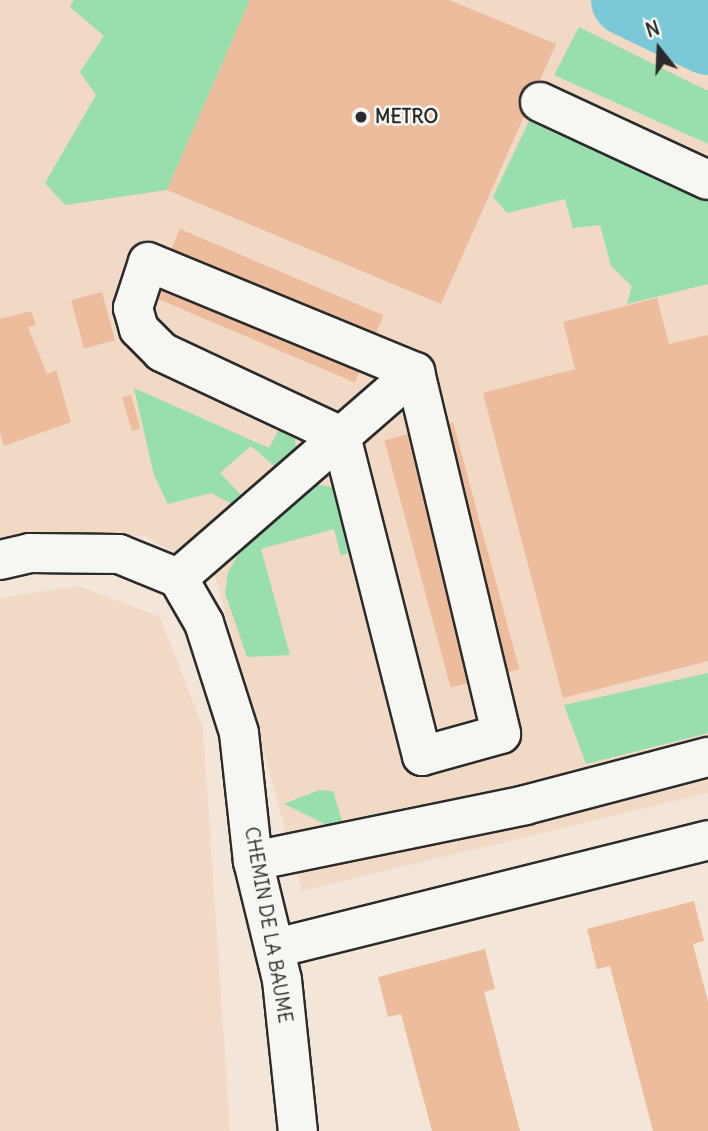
<!DOCTYPE html>
<style>
body{margin:0}
#map{position:relative;width:708px;height:1131px;overflow:hidden;background:#f3e5d8;font-family:Delius,sans-serif}
div>[style]{position:absolute}
.built>*{inset:0;background:#f1d9c6}
.green>*{inset:0;background:#98dfad}
.river>*{height:72px;margin:-36px;padding:0 36px;transform-origin:36px;border-radius:36px;background:#7bc9d8}
.building>*{inset:0;background:#ecbc9d;transform-origin:0 0}
.roads{filter:drop-shadow(2px 0 #2b2b2b) drop-shadow(-2px 0 #2b2b2b) drop-shadow(0 2px #2b2b2b) drop-shadow(0 -2px #2b2b2b)}
.minor>*{height:38px;margin:-19px;padding:0 19px;transform-origin:19px;border-radius:19px;background:#f6f6f2}
.dots>*{width:19px;height:19px;translate:-50% -50%;box-sizing:border-box;border:4px solid #f6f6f2;border-radius:50%}
span{translate:-50% -50%;white-space:nowrap;text-align:center;line-height:1.15;-webkit-text-stroke:5px #f6f6f2;paint-order:stroke}
.poi-label{font-size:19px;color:#2b2b2b;font-weight:700}
.left{translate:0 -50%;text-align:left}
.street-label{font-size:19px;color:#2b2b2b}
.north{position:absolute;left:624px;top:14px;width:70px;height:70px;-webkit-text-stroke:5px #f6f6f2;paint-order:stroke;rotate:342deg;font-size:19px;font-weight:700;line-height:28px;text-align:center;color:#2b2b2b}
.north::after{content:'';display:block;margin:auto;width:24px;height:32px;background:#2b2b2b;clip-path:polygon(50% 0,100% 100%,50% 72%,0 100%)}
</style>
<div id="map">
<div class="built">
<div style="clip-path:polygon(0 0,708px 0,708px 793px,302px 891px,215px 576px,147px 537px,86px 532px,0 550px)"></div>
<div style="clip-path:polygon(79px 586px,160px 617px,203px 728px,230px 1131px,0 1131px,0 598px)"></div>
</div>
<div class="green">
<div style="clip-path:polygon(74px 0,250px 0,167px 190px,65px 205px,45px 183px,96px 95px,80px 72px,104px 36px,70px 7px)"></div>
<div style="clip-path:polygon(579px 27px,708px 91px,708px 144px,554px 75px)"></div>
<div style="clip-path:polygon(529px 121px,708px 199px,708px 284px,627px 304px,632px 286px,611px 266px,600px 225px,573px 228px,565px 199px,507px 213px,493px 197px)"></div>
<div style="clip-path:polygon(134px 388px,269px 448px,284px 420px,294px 428px,296px 447px,274px 466px,251px 446px,220px 473px,241px 495px,232px 504px,211px 493px,168px 504px,154px 475px)"></div>
<div style="clip-path:polygon(318px 485px,334px 487px,340px 498px,351px 551px,341px 556px,334px 529px,261px 549px,290px 655px,247px 657px,225px 593px,228px 572px,245px 543px,255px 539px)"></div>
<div style="clip-path:polygon(708px 673px,708px 733px,586px 764px,564px 705px)"></div>
<div style="clip-path:polygon(319px 790px,333px 791px,343px 824px,331px 827px,284px 804px)"></div>
</div>
<div class="river">
<div style="left:627px;top:0;width:90px;rotate:25.7deg"></div>
</div>
<div class="building">
<div style="clip-path:polygon(250px 0,449px 0,556px 44px,441px 304px,167px 190px)"></div>
<div style="left:180px;top:229px;width:221px;height:73px;rotate:23deg"></div>
<div style="left:102px;top:292px;width:50px;height:32px;rotate:75deg"></div>
<div style="clip-path:polygon(657px 298px,669px 344px,708px 335px,708px 661px,563px 698px,483px 393px,575px 369px,563px 322px)"></div>
<div style="clip-path:polygon(31px 311px,36px 325px,28px 327px,47px 374px,56px 370px,71px 422px,4px 446px,0 433px,0 319px)"></div>
<div style="left:131px;top:395px;width:35px;height:9px;rotate:74deg"></div>
<div style="left:453px;top:422px;width:256px;height:71px;rotate:75deg"></div>
<div style="clip-path:polygon(694px 901px,704px 941px,693px 944px,708px 1002px,708px 1131px,653px 1131px,610px 966px,597px 969px,587px 929px)"></div>
<div style="clip-path:polygon(485px 949px,495px 989px,484px 992px,520px 1131px,432px 1131px,401px 1014px,388px 1017px,378px 977px)"></div>
</div>
<div class="roads">
<div class="minor">
<div style="left:540px;top:102px;width:185px;rotate:24.9deg"></div>
<div style="left:148px;top:262px;width:289px;rotate:22.4deg"></div>
<div style="left:415px;top:372px;width:372px;rotate:76.6deg"></div>
<div style="left:501px;top:734px;width:82px;rotate:164.4deg"></div>
<div style="left:422px;top:756px;width:330px;rotate:-104.2deg"></div>
<div style="left:341px;top:436px;width:198px;rotate:-154.9deg"></div>
<div style="left:162px;top:352px;width:33px;rotate:-135deg"></div>
<div style="left:139px;top:329px;width:22px;rotate:-106deg"></div>
<div style="left:133px;top:308px;width:48px;rotate:-71.9deg"></div>
<div style="left:0;top:560px;width:31px;rotate:-13deg"></div>
<div style="left:30px;top:553px;width:89px;rotate:0.6deg"></div>
<div style="left:119px;top:554px;width:64px;rotate:22.1deg"></div>
<div style="left:178px;top:578px;width:52px;rotate:60deg"></div>
<div style="left:204px;top:623px;width:115px;rotate:72.3deg"></div>
<div style="left:239px;top:733px;width:129px;rotate:83.8deg"></div>
<div style="left:253px;top:861px;width:122px;rotate:76.3deg"></div>
<div style="left:282px;top:980px;width:152px;rotate:84deg"></div>
<div style="left:178px;top:578px;width:314px;rotate:-41deg"></div>
<div style="left:253px;top:861px;width:278px;rotate:-11.6deg"></div>
<div style="left:525px;top:805px;width:189px;rotate:-14.7deg"></div>
<div style="left:276px;top:948px;width:445px;rotate:-14deg"></div>
</div>
</div>
<div class="dots">
<div style="left:361px;top:117px;background:#2b2b2b"></div>
</div>
<div class="poi-label">
<span class="left" style="left:375px;top:117px">METRO</span>
</div>
<div class="street-label">
<span style="left:268px;top:925px;rotate:80deg">CHEMIN DE LA BAUME</span>
</div>
<div class="north">N</div>
</div>
